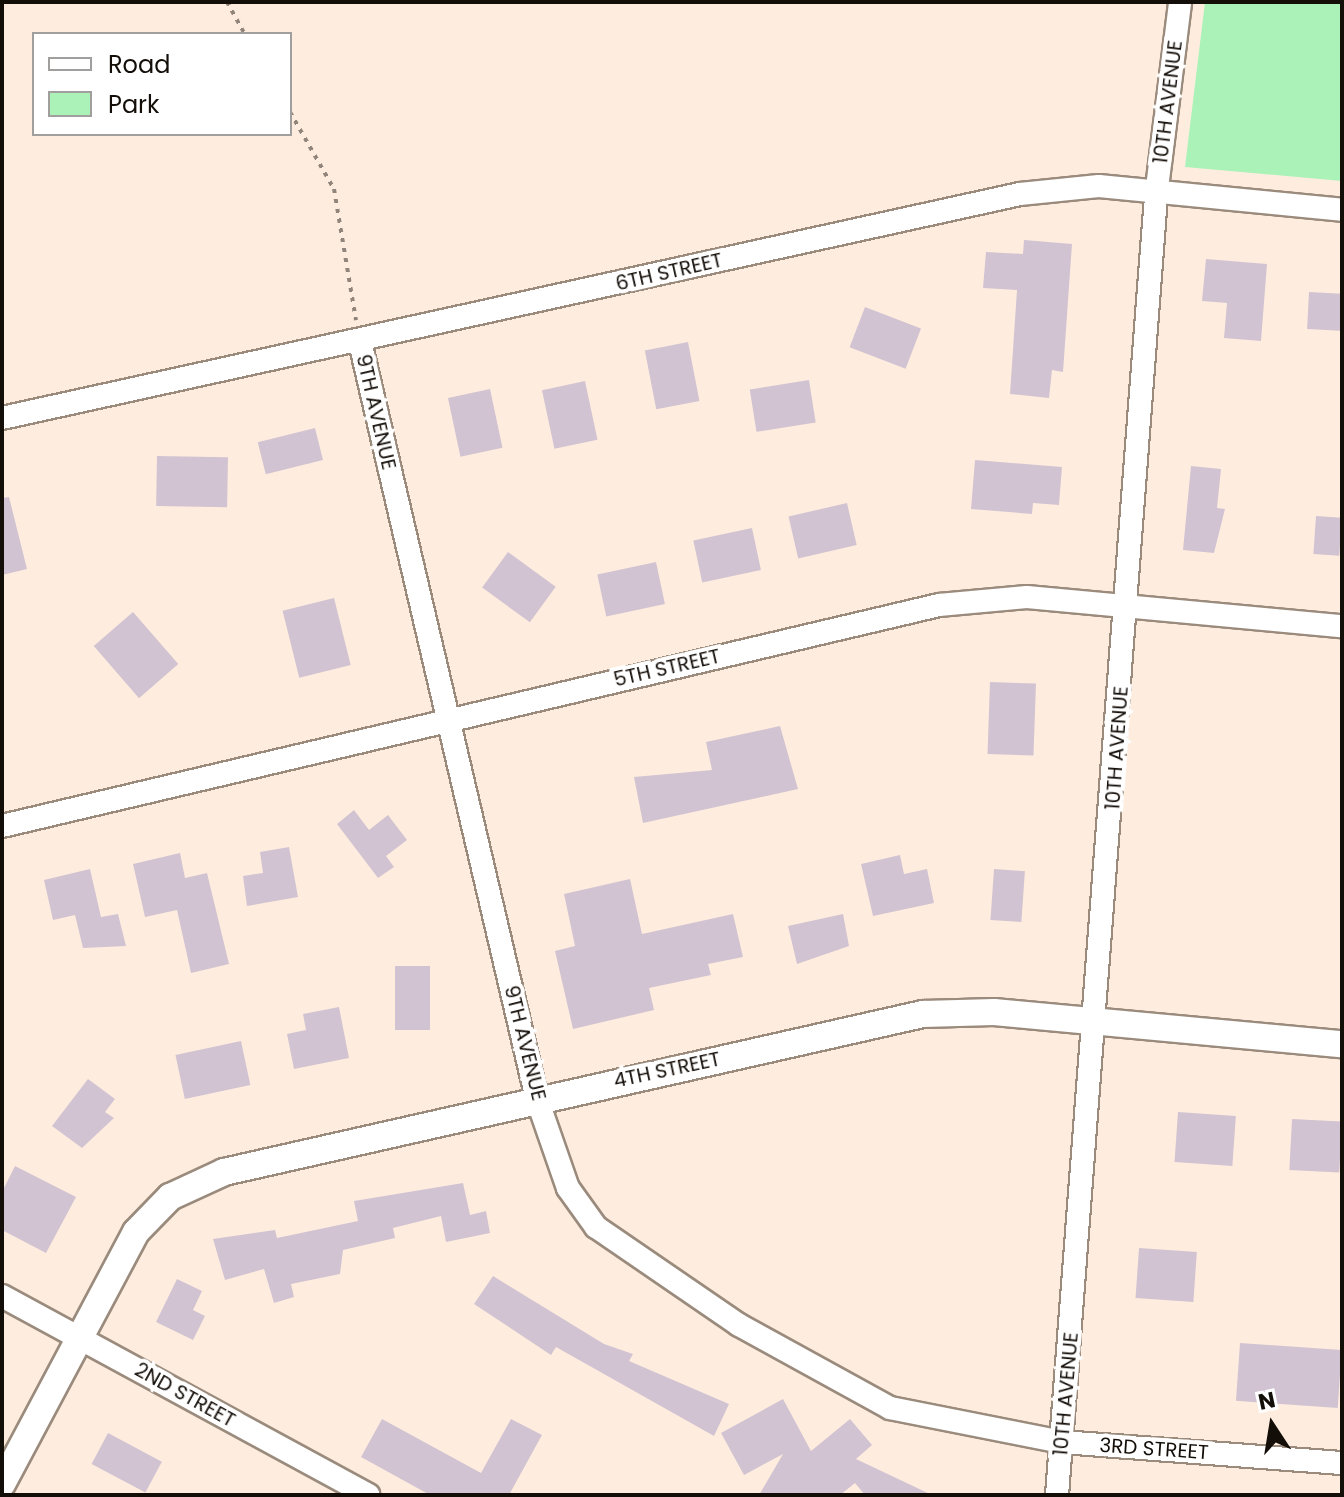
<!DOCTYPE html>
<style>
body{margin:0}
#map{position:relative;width:1344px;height:1497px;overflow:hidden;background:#feedde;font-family:Poppins,sans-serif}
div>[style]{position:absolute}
.green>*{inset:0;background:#abf2b9}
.building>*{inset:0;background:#d2c3d2;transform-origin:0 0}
.path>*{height:4px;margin-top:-2px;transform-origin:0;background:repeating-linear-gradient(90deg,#91857b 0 4px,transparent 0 10px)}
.roads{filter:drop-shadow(2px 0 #9a8b7d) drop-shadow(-2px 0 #9a8b7d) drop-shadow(0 2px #9a8b7d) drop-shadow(0 -2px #9a8b7d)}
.minor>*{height:22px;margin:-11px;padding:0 11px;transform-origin:11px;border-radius:11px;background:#fff}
.tertiary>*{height:26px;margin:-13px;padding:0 13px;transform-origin:13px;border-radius:13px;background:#fff}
span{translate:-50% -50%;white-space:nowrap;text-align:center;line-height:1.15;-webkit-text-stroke:8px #fff;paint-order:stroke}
.street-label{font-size:20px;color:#140e09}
.frame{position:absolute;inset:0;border:4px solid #140e09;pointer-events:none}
.legend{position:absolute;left:32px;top:32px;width:260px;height:104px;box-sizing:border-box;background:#fff;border:2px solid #a19f9d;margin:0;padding:10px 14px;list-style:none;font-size:24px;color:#140e09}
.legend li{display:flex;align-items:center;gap:16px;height:40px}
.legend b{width:40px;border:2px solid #a19f9d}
.north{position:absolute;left:1232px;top:1385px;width:80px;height:80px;-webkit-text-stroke:6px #fff;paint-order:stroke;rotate:348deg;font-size:22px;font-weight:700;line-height:32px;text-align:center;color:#140e09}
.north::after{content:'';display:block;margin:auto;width:28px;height:36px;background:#140e09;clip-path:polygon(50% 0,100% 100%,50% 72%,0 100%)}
</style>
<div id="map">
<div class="green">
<div style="clip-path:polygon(1205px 2px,1342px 2px,1342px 181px,1185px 167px)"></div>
</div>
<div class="building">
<div style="clip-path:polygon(1024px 240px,1072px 244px,1063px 372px,1052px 370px,1049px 398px,1010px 394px,1017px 290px,983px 288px,986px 252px,1023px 254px)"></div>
<div style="clip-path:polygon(1206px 259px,1267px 264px,1261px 341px,1224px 338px,1227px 303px,1202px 301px)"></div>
<div style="left:1309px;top:292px;width:33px;height:37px;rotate:3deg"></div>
<div style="left:865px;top:307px;width:60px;height:43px;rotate:21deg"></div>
<div style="left:688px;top:342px;width:60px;height:44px;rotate:79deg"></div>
<div style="left:809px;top:380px;width:43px;height:60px;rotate:81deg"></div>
<div style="left:585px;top:381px;width:60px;height:44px;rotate:78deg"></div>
<div style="left:490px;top:389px;width:60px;height:43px;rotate:78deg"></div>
<div style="left:315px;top:428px;width:33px;height:59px;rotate:76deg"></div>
<div style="left:157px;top:456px;width:71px;height:50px;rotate:1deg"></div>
<div style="clip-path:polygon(975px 460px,1062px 467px,1059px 505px,1033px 503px,1032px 514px,971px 509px)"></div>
<div style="clip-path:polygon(1191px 466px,1221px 469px,1217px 508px,1225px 509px,1214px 553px,1183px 550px)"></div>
<div style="clip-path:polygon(9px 497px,27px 569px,2px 575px,2px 498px)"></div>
<div style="left:847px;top:503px;width:43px;height:60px;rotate:77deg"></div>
<div style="left:1316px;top:516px;width:26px;height:38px;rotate:4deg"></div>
<div style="left:752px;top:528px;width:43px;height:60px;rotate:78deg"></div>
<div style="left:508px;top:552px;width:59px;height:44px;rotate:36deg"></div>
<div style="left:656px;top:562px;width:43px;height:60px;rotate:78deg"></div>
<div style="left:334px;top:598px;width:69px;height:53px;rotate:76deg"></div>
<div style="left:133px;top:612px;width:69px;height:52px;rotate:49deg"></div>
<div style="left:990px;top:682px;width:46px;height:72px;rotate:2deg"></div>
<div style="clip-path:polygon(780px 726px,798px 789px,643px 823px,634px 777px,712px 770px,706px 742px)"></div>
<div style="clip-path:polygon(354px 810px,369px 830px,388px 815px,407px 840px,386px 856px,394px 867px,378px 878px,337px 824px)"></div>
<div style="clip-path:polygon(289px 847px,298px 897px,247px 906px,243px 876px,263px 873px,260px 852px)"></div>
<div style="clip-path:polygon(180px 853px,185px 878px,207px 873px,229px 964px,191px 973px,177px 910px,145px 917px,133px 864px)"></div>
<div style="clip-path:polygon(900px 855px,904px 874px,927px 869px,934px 903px,873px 916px,861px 864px)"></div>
<div style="clip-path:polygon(90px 869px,101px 917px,118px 914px,126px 946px,83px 948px,75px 915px,53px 920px,44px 880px)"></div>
<div style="left:994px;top:869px;width:31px;height:51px;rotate:4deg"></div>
<div style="clip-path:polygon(630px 879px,642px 934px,733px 914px,743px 957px,708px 964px,711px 975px,649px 988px,654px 1010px,573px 1029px,555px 951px,575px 946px,564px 894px)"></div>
<div style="clip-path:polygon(843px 914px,849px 946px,797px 964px,788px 926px)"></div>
<div style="left:395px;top:966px;width:35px;height:64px"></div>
<div style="clip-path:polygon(339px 1007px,349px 1058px,294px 1069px,287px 1034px,306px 1030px,303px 1014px)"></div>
<div style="left:241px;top:1041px;width:45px;height:67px;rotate:78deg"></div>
<div style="clip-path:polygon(88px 1079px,115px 1099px,105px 1112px,114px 1118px,82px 1148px,52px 1126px)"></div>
<div style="left:1178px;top:1112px;width:58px;height:50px;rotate:4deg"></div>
<div style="left:1292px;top:1119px;width:50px;height:51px;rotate:3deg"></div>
<div style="clip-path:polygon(15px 1166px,76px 1197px,46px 1253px,2px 1230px,2px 1192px)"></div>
<div style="clip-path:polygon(463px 1183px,470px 1215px,486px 1211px,490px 1233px,446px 1242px,441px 1216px,393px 1228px,395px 1238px,343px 1250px,340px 1274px,291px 1284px,294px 1297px,274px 1303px,264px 1269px,225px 1280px,213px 1239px,275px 1230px,277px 1238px,358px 1221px,354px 1201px)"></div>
<div style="left:1139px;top:1248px;width:58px;height:50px;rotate:4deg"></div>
<div style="clip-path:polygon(493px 1276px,604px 1344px,633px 1354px,629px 1361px,729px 1404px,714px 1436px,556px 1347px,551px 1355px,474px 1304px)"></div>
<div style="clip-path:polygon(177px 1279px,202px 1291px,193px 1310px,205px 1316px,193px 1340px,156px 1322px)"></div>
<div style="left:1240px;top:1343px;width:102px;height:58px;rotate:4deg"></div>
<div style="clip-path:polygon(783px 1399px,811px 1451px,850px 1419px,872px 1445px,856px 1459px,932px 1495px,865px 1495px,855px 1483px,840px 1495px,759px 1495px,783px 1454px,744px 1475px,721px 1433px)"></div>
<div style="clip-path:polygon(382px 1419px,481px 1473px,511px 1419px,542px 1435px,509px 1495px,430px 1495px,361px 1457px)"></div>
<div style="left:108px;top:1433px;width:61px;height:35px;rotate:28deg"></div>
</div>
<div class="path">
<div style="left:227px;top:2px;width:37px;rotate:61deg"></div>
<div style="left:290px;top:112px;width:89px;rotate:60.3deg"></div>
<div style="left:334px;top:189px;width:133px;rotate:80.5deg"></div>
</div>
<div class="roads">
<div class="minor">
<div style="left:360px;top:342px;width:777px;rotate:76.84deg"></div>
<div style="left:537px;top:1099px;width:94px;rotate:70.8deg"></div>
<div style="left:568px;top:1188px;width:48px;rotate:54.3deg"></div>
<div style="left:596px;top:1227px;width:173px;rotate:34.4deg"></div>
<div style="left:739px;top:1325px;width:172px;rotate:28.8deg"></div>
<div style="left:890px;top:1408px;width:175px;rotate:11.2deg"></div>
<div style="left:1062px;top:1442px;width:281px;rotate:4.3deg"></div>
<div style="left:2px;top:418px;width:1042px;rotate:-12.41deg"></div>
<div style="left:1020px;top:194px;width:79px;rotate:-5.8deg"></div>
<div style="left:1099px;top:186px;width:244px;rotate:5.6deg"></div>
<div style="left:2px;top:826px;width:963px;rotate:-13.27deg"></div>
<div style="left:939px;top:605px;width:88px;rotate:-5.2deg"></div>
<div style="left:1027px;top:597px;width:316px;rotate:5.3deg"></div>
<div style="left:2px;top:1296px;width:417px;rotate:28.5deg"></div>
<div style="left:1057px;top:1495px;width:1303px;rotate:-85.64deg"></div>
<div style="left:1156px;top:196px;width:195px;rotate:-82.9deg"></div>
</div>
<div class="tertiary">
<div style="left:2px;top:1484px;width:285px;rotate:-62deg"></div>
<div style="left:136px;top:1232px;width:49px;rotate:-45.8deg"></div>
<div style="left:170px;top:1197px;width:60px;rotate:-24.8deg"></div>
<div style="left:224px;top:1172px;width:717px;rotate:-12.74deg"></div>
<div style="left:923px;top:1014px;width:71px;rotate:-1.6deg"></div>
<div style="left:994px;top:1012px;width:349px;rotate:5.3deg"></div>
</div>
</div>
<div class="street-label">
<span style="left:1168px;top:102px;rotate:-83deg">10TH AVENUE</span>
<span style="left:669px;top:272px;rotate:-13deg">6TH STREET</span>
<span style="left:376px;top:412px;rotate:77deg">9TH AVENUE</span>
<span style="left:667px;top:668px;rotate:-13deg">5TH STREET</span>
<span style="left:1117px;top:748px;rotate:-86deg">10TH AVENUE</span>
<span style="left:525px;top:1043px;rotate:76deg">9TH AVENUE</span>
<span style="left:667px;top:1070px;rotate:-12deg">4TH STREET</span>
<span style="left:1066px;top:1394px;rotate:-85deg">10TH AVENUE</span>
<span style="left:185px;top:1395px;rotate:29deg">2ND STREET</span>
<span style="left:1154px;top:1449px;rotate:4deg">3RD STREET</span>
</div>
<div class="frame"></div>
<ul class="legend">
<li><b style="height:10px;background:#fff"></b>Road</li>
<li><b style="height:22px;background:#abf2b9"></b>Park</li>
</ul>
<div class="north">N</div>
</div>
